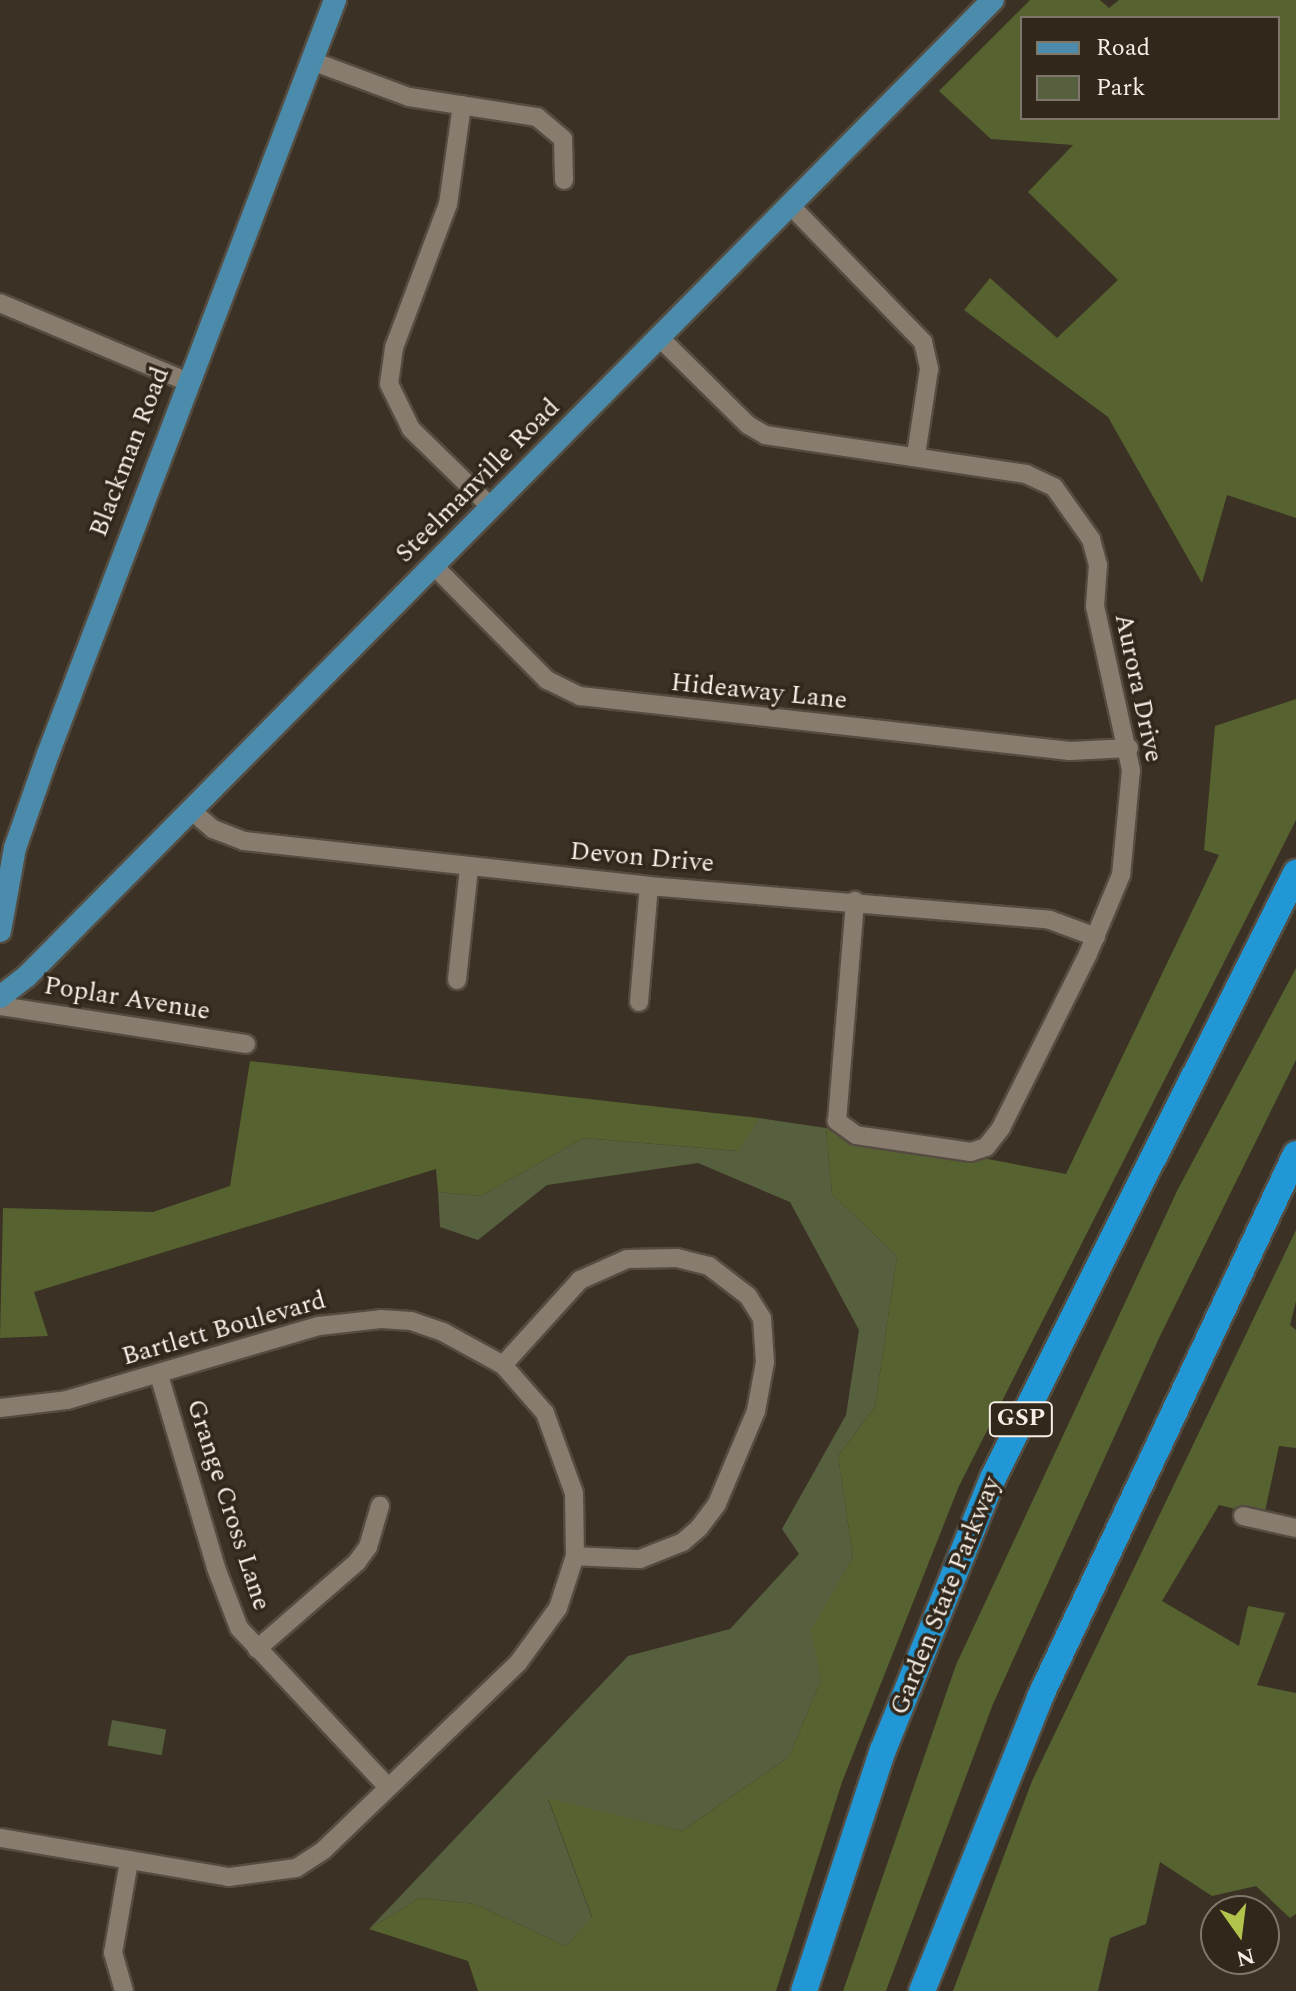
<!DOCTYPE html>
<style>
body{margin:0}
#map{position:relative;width:1296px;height:1991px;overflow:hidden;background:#3b3124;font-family:Spectral,serif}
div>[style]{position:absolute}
.green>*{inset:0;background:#565f3e;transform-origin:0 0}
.forest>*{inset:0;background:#566330}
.roads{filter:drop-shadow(2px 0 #554c41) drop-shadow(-2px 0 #554c41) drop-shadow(0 2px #554c41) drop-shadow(0 -2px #554c41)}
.minor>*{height:18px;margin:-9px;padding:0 9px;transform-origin:9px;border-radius:9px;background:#887c6e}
.major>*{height:22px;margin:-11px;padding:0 11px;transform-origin:11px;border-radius:11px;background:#4b8cac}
.highway>*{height:26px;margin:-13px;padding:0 13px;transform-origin:13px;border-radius:13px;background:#2297d5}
span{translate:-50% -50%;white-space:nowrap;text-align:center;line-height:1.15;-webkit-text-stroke:7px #31271a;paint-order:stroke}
.shield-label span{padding:2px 6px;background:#31271a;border:2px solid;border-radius:6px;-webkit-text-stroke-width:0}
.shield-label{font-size:24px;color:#f5eee6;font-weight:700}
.street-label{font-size:26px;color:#f5eee6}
.legend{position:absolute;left:1020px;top:16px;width:260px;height:104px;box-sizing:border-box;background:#31271a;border:2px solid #7f776c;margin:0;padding:10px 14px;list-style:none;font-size:24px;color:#f5eee6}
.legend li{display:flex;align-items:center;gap:16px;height:40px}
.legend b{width:40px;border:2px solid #7f776c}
.north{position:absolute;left:1200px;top:1895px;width:80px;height:80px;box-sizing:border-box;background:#31271a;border:2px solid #7f776c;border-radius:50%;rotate:166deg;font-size:22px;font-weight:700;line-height:32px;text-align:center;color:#f5eee6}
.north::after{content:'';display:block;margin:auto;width:28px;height:36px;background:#b2c34c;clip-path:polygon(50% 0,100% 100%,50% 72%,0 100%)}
</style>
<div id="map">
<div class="green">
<div style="clip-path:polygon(759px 1118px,826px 1128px,832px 1194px,897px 1256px,875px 1407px,838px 1456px,853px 1557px,812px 1630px,821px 1680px,789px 1757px,682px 1831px,548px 1799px,592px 1918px,566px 1946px,475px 1904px,420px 1898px,369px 1929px,628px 1656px,730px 1629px,799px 1554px,782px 1529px,846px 1415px,859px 1330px,790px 1202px,698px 1163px,547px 1185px,478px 1240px,440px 1227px,438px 1192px,481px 1196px,583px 1138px,738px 1151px)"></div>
<div style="left:112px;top:1720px;width:55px;height:26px;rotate:10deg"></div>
</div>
<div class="forest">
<div style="clip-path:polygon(evenodd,1030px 0,1100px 0,1109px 8px,1119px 0,1296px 0,1296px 518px,1227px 495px,1202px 583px,1108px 417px,964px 310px,990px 278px,1057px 338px,1118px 280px,1028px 192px,1073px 145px,991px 139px,939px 91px,1030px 0,1278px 18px,1278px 118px,1022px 118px,1022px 18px,1278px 18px)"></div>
<div style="clip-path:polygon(1296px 699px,1296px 820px,959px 1486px,842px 1782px,776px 1991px,478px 1991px,468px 1961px,369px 1929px,420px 1898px,475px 1904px,566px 1946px,592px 1917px,548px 1798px,682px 1831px,789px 1757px,821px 1680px,811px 1630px,853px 1557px,838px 1456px,875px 1407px,897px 1256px,832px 1194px,826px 1128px,1066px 1174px,1219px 855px,1204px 850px,1215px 726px)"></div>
<div style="clip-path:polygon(1296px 968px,1296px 1060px,1160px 1336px,993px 1704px,886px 1991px,843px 1991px,956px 1665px,1178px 1189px)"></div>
<div style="clip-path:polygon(250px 1061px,759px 1118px,739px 1151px,583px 1138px,481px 1196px,438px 1192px,436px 1169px,34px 1292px,48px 1336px,0 1338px,3px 1208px,153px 1212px,230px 1186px)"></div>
<div style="clip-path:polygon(1296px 1230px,1296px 1301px,1290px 1325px,1296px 1330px,1296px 1448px,1279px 1446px,1264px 1516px,1219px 1505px,1162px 1601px,1239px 1646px,1248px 1606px,1285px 1613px,1257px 1685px,1296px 1693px,1296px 1914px,1290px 1918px,1256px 1886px,1212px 1896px,1160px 1862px,1146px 1924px,1110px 1938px,1098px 1991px,953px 1991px,1032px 1781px)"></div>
</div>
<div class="roads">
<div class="minor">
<div style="left:312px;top:61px;width:103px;rotate:20.4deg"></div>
<div style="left:409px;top:97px;width:130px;rotate:8.9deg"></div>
<div style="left:537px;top:117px;width:34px;rotate:40deg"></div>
<div style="left:563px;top:139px;width:41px;rotate:88.6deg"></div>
<div style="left:462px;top:105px;width:100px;rotate:98deg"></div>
<div style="left:448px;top:204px;width:154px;rotate:110.6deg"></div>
<div style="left:394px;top:348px;width:36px;rotate:98deg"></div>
<div style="left:389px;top:384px;width:50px;rotate:63.9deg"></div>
<div style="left:411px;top:429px;width:112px;rotate:44.3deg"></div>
<div style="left:790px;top:205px;width:191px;rotate:45.8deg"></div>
<div style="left:923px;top:342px;width:28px;rotate:77deg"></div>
<div style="left:929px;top:369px;width:87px;rotate:98.6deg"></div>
<div style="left:0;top:303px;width:202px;rotate:22.8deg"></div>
<div style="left:659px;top:337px;width:125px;rotate:44.7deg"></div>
<div style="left:748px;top:425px;width:20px;rotate:30deg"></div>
<div style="left:765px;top:435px;width:264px;rotate:8.5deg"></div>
<div style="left:1026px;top:474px;width:31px;rotate:25deg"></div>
<div style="left:1054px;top:487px;width:64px;rotate:54.6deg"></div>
<div style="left:1091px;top:539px;width:27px;rotate:75deg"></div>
<div style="left:1098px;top:565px;width:41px;rotate:94.2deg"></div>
<div style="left:1095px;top:606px;width:168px;rotate:77.6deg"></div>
<div style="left:1131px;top:770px;width:105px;rotate:95.4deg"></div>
<div style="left:1121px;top:875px;width:86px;rotate:112.7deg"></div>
<div style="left:1088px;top:954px;width:195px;rotate:116.6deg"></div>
<div style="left:1001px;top:1128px;width:24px;rotate:128deg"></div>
<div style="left:986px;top:1147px;width:16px;rotate:162deg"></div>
<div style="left:971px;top:1152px;width:116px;rotate:-171.6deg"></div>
<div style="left:856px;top:1135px;width:24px;rotate:-144deg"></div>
<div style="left:837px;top:1121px;width:221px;rotate:-85.3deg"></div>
<div style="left:434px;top:566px;width:161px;rotate:45.3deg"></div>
<div style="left:547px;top:680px;width:37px;rotate:26deg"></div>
<div style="left:580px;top:696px;width:493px;rotate:6.4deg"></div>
<div style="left:1070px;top:751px;width:59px;rotate:-2.9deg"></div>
<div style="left:191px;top:810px;width:29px;rotate:41deg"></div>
<div style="left:213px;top:829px;width:33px;rotate:21deg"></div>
<div style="left:244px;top:841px;width:407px;rotate:6.3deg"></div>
<div style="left:649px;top:886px;width:402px;rotate:4.8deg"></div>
<div style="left:1050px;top:920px;width:49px;rotate:20.3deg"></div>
<div style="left:457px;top:980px;width:114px;rotate:-83.9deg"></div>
<div style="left:639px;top:1002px;width:116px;rotate:-85.1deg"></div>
<div style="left:0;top:1006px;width:249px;rotate:8.8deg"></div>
<div style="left:503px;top:1365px;width:115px;rotate:-47.8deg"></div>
<div style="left:580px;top:1280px;width:51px;rotate:-24.1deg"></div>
<div style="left:627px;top:1259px;width:50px;rotate:-1.1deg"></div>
<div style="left:677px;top:1258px;width:33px;rotate:14deg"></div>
<div style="left:709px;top:1266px;width:49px;rotate:37.6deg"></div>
<div style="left:748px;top:1296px;width:26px;rotate:58deg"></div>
<div style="left:762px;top:1318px;width:44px;rotate:86.1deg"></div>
<div style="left:765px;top:1362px;width:50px;rotate:100.4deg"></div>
<div style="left:756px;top:1411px;width:101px;rotate:112.8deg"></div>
<div style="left:717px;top:1504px;width:30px;rotate:127deg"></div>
<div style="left:699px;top:1528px;width:21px;rotate:139deg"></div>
<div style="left:683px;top:1542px;width:46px;rotate:158.4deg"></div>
<div style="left:640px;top:1559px;width:65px;rotate:-177.4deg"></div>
<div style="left:159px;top:1375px;width:201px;rotate:73.5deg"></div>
<div style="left:216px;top:1568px;width:64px;rotate:69deg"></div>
<div style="left:239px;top:1628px;width:218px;rotate:46.9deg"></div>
<div style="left:0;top:1408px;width:67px;rotate:-6.8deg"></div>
<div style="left:67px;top:1400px;width:263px;rotate:-16.4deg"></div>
<div style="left:319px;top:1326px;width:62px;rotate:-6.4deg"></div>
<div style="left:381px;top:1319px;width:30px;rotate:4deg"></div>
<div style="left:411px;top:1321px;width:34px;rotate:19deg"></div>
<div style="left:443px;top:1332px;width:68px;rotate:28.8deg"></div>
<div style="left:503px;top:1365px;width:64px;rotate:48.8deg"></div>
<div style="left:545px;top:1413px;width:85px;rotate:70.1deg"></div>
<div style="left:574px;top:1493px;width:63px;rotate:89.1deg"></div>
<div style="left:575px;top:1556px;width:55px;rotate:108.1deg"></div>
<div style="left:558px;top:1608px;width:68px;rotate:126deg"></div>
<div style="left:518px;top:1663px;width:269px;rotate:136.1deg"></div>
<div style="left:324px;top:1850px;width:33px;rotate:147deg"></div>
<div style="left:296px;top:1868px;width:68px;rotate:172.3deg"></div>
<div style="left:229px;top:1877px;width:232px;rotate:-170.3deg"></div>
<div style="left:1243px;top:1516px;width:54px;rotate:12.8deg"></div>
<div style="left:257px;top:1649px;width:133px;rotate:-41deg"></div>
<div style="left:357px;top:1562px;width:19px;rotate:-54deg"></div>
<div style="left:368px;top:1547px;width:43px;rotate:-73.7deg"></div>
<div style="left:124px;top:1991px;width:40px;rotate:-106deg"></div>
<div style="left:113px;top:1953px;width:93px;rotate:-80.1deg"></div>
</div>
<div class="major">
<div style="left:0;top:931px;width:84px;rotate:-79.8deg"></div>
<div style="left:15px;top:848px;width:100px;rotate:-70.7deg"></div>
<div style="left:48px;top:754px;width:807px;rotate:-69.16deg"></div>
<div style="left:0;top:997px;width:34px;rotate:-38deg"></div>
<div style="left:27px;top:976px;width:1373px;rotate:-45.3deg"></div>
</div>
<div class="highway">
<div style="left:804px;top:1991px;width:254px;rotate:-71.9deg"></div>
<div style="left:883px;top:1750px;width:293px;rotate:-68deg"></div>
<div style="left:993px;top:1478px;width:677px;rotate:-63.4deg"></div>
<div style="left:922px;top:1991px;width:317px;rotate:-68.1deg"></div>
<div style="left:1040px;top:1697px;width:600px;rotate:-64.76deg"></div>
</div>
</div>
<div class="shield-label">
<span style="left:1021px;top:1419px">GSP</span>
</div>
<div class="street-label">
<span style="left:130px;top:452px;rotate:-69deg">Blackman Road</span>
<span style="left:478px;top:481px;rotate:-45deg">Steelmanville Road</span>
<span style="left:1138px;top:688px;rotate:78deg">Aurora Drive</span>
<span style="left:759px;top:692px;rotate:6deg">Hideaway Lane</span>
<span style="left:642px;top:858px;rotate:5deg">Devon Drive</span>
<span style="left:127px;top:999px;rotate:9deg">Poplar Avenue</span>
<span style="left:224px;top:1329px;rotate:-16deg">Bartlett Boulevard</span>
<span style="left:228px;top:1505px;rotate:72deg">Grange Cross Lane</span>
<span style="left:946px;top:1596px;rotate:-68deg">Garden State Parkway</span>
</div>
<ul class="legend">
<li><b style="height:10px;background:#4b8cac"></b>Road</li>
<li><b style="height:22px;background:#565f3e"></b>Park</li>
</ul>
<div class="north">N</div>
</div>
